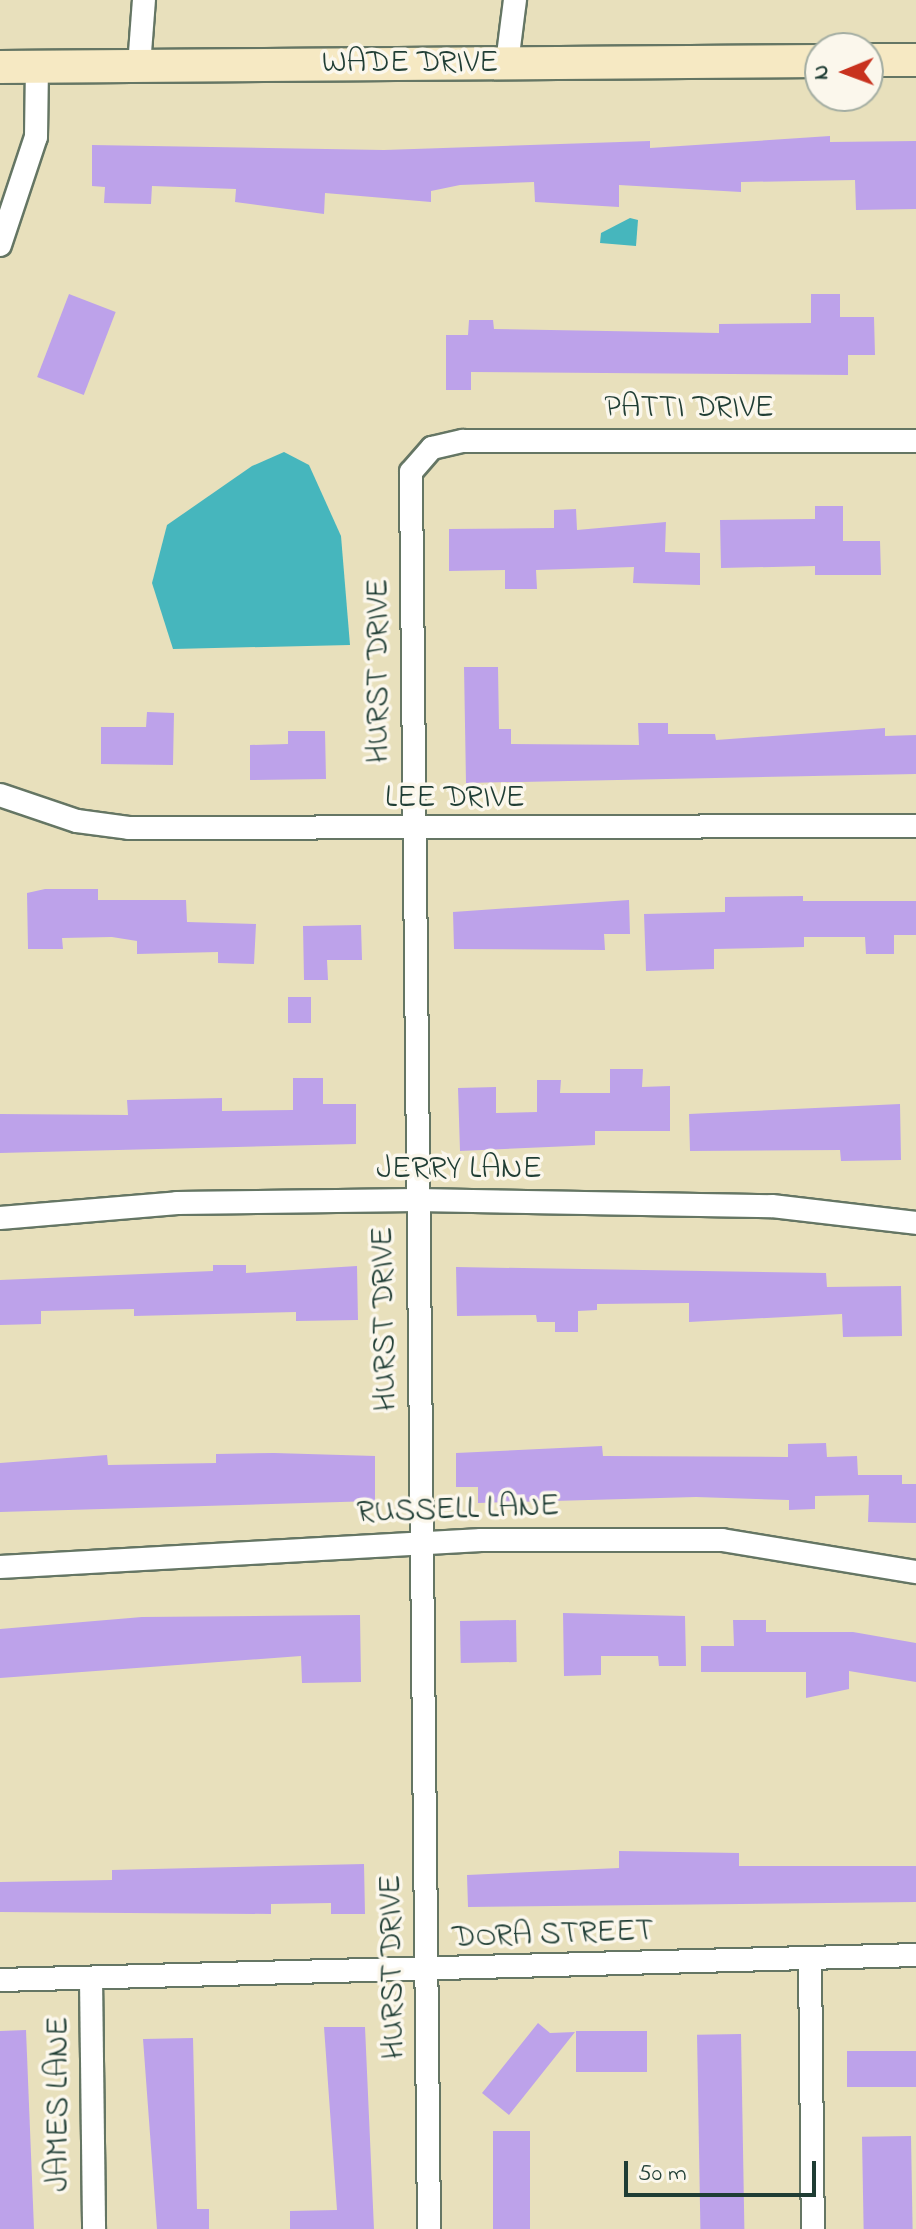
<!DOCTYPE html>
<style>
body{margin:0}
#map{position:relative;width:916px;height:2229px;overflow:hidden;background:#e8e0bc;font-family:"Indie Flower",sans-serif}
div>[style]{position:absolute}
.water>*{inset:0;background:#46b6bd}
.building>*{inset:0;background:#bda2ea;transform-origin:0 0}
.roads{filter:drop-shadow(2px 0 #657664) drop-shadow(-2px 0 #657664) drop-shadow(0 2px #657664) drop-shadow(0 -2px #657664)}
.street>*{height:22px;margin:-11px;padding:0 11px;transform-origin:11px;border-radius:11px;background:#fff}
.secondary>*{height:32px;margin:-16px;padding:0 16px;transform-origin:16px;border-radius:16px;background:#f6e9c3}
span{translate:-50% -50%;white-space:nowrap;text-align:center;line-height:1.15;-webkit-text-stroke:7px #fbf7ec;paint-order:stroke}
.street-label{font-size:32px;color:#1f3d34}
.north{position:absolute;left:804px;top:32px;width:80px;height:80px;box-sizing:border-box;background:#fbf7ec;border:2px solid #a3ada2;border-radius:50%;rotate:269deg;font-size:22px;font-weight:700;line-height:32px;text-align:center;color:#1f3d34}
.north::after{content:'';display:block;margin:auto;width:28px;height:36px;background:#c8321e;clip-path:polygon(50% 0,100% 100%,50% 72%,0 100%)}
.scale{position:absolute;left:624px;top:2161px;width:192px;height:36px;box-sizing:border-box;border:4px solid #1f3d34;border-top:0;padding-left:10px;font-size:24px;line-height:28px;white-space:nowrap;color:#1f3d34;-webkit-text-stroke:6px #fbf7ec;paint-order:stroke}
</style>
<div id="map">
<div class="water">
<div style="clip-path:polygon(630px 218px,638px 220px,636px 246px,600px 243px,601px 233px)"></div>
<div style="clip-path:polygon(284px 452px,309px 465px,341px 536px,350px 645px,173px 649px,152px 583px,167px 525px,252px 466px)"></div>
</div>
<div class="building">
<div style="clip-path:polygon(830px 136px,830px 142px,916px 141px,916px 209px,856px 210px,855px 180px,741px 182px,741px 192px,619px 185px,619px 207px,535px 202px,534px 182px,460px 185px,431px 191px,431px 202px,325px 193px,324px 214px,235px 202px,236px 189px,152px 186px,151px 204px,104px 203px,105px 187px,92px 186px,92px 145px,384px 150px,650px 141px,650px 148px)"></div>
<div style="left:69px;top:294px;width:50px;height:89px;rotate:21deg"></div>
<div style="clip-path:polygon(811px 294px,840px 294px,840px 317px,874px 317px,875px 355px,848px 355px,848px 375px,471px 372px,471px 390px,446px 390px,446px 335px,468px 335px,469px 320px,493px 320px,494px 329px,719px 333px,719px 324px,811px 323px)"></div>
<div style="clip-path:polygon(815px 506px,843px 506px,843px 541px,880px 541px,881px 575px,815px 575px,815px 566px,721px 568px,720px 520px,815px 519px)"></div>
<div style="clip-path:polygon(576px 509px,577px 530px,666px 522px,665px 552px,700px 553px,700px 585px,633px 583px,634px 567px,536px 570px,537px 589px,505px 589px,505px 570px,449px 571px,449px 529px,554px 528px,554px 510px)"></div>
<div style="clip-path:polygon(464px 667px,498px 667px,499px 729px,511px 729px,511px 744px,639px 745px,638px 723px,668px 723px,668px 734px,715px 734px,716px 740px,885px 728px,885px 736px,916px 735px,916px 774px,466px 783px)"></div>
<div style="clip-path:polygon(147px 712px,174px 713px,173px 765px,101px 764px,101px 727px,146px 727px)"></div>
<div style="clip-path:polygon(288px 731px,325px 731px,326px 779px,250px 780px,250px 745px,288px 744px)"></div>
<div style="clip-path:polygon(45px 889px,98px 889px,98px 900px,186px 900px,187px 922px,256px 924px,254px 964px,218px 963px,218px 952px,137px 954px,137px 941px,112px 937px,62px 938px,63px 949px,28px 949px,27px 893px)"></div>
<div style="clip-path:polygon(803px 896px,803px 901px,916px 901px,916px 935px,894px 935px,894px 954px,866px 954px,865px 937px,804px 937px,804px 947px,714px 949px,714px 969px,646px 971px,644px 914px,725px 912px,725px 897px)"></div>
<div style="clip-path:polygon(629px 900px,630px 934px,604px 934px,605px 950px,454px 949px,453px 912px)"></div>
<div style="clip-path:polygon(361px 925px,362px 960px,327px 960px,328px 980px,304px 980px,303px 926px)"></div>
<div style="left:288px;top:997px;width:23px;height:26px"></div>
<div style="clip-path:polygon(610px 1069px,643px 1069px,642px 1087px,670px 1086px,670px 1131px,595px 1131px,595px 1145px,460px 1151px,458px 1088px,496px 1087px,496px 1113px,537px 1112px,537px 1080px,561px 1080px,560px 1093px,610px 1093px)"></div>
<div style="clip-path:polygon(293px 1078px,323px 1078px,323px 1104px,356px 1104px,356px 1144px,0 1153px,0 1114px,128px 1115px,127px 1100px,222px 1098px,222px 1111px,293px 1110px)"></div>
<div style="clip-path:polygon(900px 1104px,901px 1160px,841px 1161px,840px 1150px,690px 1151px,689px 1114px)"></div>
<div style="clip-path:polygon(213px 1265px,246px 1265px,246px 1273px,357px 1266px,358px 1320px,296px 1321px,296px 1312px,134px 1316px,134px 1309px,41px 1311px,41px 1324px,0 1325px,0 1280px,213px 1271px)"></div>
<div style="clip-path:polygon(456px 1267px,826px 1273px,827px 1287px,901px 1286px,902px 1336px,843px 1337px,842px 1314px,689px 1322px,689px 1303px,597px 1304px,597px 1310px,578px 1311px,578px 1332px,555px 1332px,555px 1322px,537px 1322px,536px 1315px,457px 1316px)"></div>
<div style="clip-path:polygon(826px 1443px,827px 1457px,857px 1456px,858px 1475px,902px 1475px,902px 1484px,916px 1484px,916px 1523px,868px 1522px,869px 1495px,815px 1496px,815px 1509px,789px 1510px,789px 1500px,696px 1497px,478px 1503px,478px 1487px,456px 1487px,456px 1453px,602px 1446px,603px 1456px,788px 1457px,788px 1444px)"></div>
<div style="clip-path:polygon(274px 1453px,375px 1456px,375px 1501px,0 1512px,0 1463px,107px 1455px,108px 1465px,216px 1463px,216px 1454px)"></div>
<div style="clip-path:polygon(563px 1613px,685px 1616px,686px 1666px,659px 1666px,658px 1656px,601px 1656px,601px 1675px,564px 1676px)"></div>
<div style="clip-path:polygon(360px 1615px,361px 1682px,302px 1683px,301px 1656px,0 1678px,0 1629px,142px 1617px)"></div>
<div style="left:516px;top:1620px;width:42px;height:56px;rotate:89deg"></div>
<div style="clip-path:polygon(733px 1620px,766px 1620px,766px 1632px,853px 1632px,916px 1643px,916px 1682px,849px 1671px,849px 1689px,806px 1698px,806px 1672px,701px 1672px,701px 1646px,734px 1646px)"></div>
<div style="clip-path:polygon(619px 1851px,739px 1853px,739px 1866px,916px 1866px,916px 1902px,468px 1907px,467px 1875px,619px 1868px)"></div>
<div style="clip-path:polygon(364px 1864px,365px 1914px,331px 1914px,331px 1903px,271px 1904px,271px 1914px,0 1912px,0 1882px,112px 1880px,112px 1870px)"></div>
<div style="clip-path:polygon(538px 2023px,550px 2033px,575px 2032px,509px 2115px,482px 2093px)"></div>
<div style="clip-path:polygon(324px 2027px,365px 2027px,374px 2229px,290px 2229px,290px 2211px,337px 2210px)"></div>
<div style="clip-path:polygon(26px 2030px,34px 2229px,0 2229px,0 2031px)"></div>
<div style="left:647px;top:2031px;width:41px;height:71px;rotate:90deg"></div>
<div style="left:741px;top:2034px;width:195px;height:44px;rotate:89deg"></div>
<div style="clip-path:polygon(193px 2038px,197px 2209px,209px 2209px,209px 2229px,157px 2229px,143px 2039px)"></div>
<div style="left:916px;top:2051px;width:36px;height:69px;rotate:90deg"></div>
<div style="left:493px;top:2131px;width:37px;height:98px"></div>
<div style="left:911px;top:2136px;width:93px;height:49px;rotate:89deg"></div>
</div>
<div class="roads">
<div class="street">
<div style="left:507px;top:63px;width:64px;rotate:-82.8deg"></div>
<div style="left:139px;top:66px;width:66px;rotate:-85.7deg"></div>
<div style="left:0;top:245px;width:114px;rotate:-71.6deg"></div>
<div style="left:36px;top:137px;width:70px;rotate:-89.2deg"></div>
<div style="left:0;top:795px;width:81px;rotate:18.7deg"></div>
<div style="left:77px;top:821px;width:52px;rotate:7.7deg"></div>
<div style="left:129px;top:828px;width:787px;rotate:-0.15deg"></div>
<div style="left:0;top:1218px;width:178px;rotate:-4.8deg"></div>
<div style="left:177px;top:1203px;width:240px;rotate:-0.7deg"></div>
<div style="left:417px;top:1200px;width:355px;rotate:1deg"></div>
<div style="left:772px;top:1206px;width:145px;rotate:6.7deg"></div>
<div style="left:0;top:1567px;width:482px;rotate:-3.2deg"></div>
<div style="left:481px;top:1540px;width:241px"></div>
<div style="left:722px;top:1540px;width:197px;rotate:9.4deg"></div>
<div style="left:810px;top:1958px;width:271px;rotate:89.4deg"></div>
<div style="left:91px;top:1978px;width:251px;rotate:89.3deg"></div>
<div style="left:0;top:1980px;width:916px;rotate:-1.56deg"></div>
<div style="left:429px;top:2229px;width:1757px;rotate:-90.59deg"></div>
<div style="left:411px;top:472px;width:32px;rotate:-49deg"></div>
<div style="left:432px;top:448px;width:32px;rotate:-13deg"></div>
<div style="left:463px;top:441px;width:453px"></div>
</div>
<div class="secondary">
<div style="left:868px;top:60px;width:48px"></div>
<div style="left:0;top:67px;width:820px;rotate:-0.42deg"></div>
</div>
</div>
<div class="street-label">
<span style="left:410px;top:64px">WADE DRIVE</span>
<span style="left:689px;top:409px">PATTI DRIVE</span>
<span style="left:380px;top:671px;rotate:-90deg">HURST DRIVE</span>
<span style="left:455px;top:799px">LEE DRIVE</span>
<span style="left:459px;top:1170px">JERRY LANE</span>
<span style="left:386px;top:1319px;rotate:-91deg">HURST DRIVE</span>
<span style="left:458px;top:1511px;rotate:-2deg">RUSSELL LANE</span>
<span style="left:553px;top:1936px;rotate:-2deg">DORA STREET</span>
<span style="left:394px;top:1967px;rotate:-91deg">HURST DRIVE</span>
<span style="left:60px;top:2104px;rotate:-90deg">JAMES LANE</span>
</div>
<div class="north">N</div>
<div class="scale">50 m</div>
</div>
